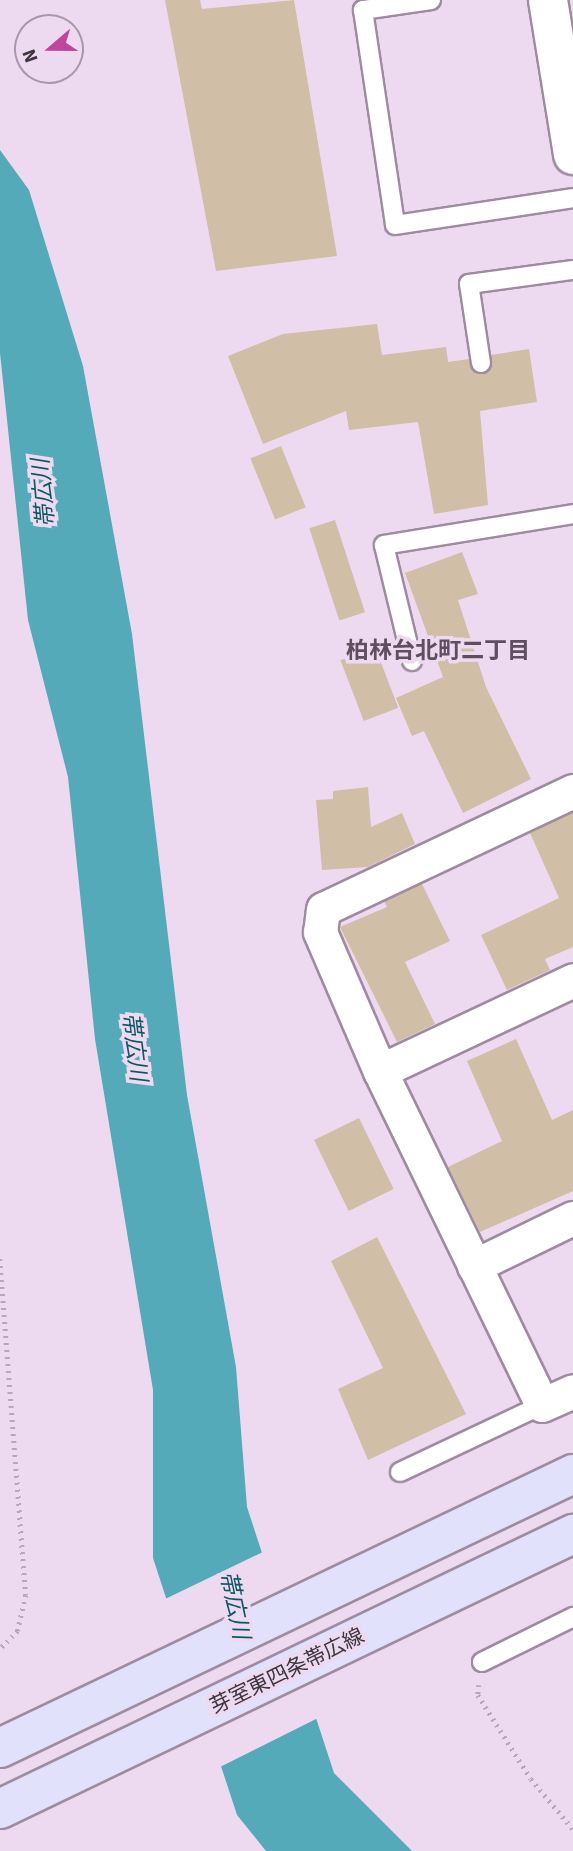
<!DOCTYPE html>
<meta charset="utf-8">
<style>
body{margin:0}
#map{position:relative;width:573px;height:1851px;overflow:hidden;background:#eedaf0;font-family:"Source Sans 3","Noto Sans JP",sans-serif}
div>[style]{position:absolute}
.water>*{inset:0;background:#54aab8}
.pier>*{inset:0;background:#eedaf0}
.building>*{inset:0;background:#d0bea7;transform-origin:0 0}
.path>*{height:4.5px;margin-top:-2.25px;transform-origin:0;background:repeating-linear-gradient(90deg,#b8a7b9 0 2px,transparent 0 7px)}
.roads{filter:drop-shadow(2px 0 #9e8ba0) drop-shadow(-2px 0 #9e8ba0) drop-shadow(0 2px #9e8ba0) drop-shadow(0 -2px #9e8ba0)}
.service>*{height:18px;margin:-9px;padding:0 9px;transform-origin:9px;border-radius:9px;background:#fff}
.minor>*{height:33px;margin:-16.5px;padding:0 16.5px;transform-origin:16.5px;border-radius:16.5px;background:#fff}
.tertiary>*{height:38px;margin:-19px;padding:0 19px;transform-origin:19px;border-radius:19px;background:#fff}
.secondary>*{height:38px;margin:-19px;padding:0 19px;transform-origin:19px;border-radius:19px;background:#e1e1fb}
span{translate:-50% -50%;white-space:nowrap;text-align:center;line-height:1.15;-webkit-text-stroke:7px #eedaf0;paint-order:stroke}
.street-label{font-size:21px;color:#3d353e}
.water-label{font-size:23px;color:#0c5862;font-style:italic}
.neighbourhood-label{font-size:23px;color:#5e4e60;font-weight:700}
.north{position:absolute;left:14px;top:14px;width:70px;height:70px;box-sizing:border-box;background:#eedaf0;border:2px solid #a798a9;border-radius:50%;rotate:250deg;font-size:19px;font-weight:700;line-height:28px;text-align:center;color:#3d353e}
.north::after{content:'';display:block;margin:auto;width:24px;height:32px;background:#be469b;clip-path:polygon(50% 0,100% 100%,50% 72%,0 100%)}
</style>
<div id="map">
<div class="water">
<div style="clip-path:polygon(0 150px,29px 190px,83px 366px,132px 634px,187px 1095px,236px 1367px,247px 1507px,334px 1773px,412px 1851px,266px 1851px,237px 1815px,153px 1558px,153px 1390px,95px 1039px,68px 777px,28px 620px,0 353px)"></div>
</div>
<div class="pier">
<div style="clip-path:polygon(265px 1551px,320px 1717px,218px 1768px,163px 1600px)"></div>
</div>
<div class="building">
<div style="clip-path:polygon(165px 0,200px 0,202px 9px,294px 0,337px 256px,216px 271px)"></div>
<div style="clip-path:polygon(377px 324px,382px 355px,446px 347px,448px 362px,469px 359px,478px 374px,489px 371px,491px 355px,529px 349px,537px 402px,480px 411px,488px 505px,434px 514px,418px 422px,349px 430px,346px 411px,263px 444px,228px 356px,283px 334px)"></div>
<div style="left:281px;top:446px;width:66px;height:33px;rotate:68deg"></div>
<div style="left:335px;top:520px;width:97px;height:27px;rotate:72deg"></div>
<div style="clip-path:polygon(462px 552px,478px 594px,458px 600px,486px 687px,531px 779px,463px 813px,424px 731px,412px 736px,396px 698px,443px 677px,405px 573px)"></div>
<div style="left:375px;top:647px;width:65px;height:37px;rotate:69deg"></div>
<div style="clip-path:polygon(368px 787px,371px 827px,402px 813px,415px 844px,368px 867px,322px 870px,316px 800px,333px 799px,333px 791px)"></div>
<div style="clip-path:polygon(573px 812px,573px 947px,545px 959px,550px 970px,507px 990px,481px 935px,559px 898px,530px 833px)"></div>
<div style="clip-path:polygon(431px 880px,422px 884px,450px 941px,405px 962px,435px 1024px,397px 1042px,340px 927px,387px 907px,384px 901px)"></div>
<div style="clip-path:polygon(516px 1039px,552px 1120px,573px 1110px,573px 1191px,480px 1232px,448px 1167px,502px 1141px,467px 1061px)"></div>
<div style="left:359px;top:1118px;width:79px;height:50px;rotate:64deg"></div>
<div style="clip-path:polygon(377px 1237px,466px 1414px,368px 1460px,338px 1389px,383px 1368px,331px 1261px)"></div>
</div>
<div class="path">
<div style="left:0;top:1259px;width:337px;rotate:85.6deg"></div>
<div style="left:26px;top:1595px;width:37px;rotate:103deg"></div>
<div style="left:18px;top:1631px;width:25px;rotate:135deg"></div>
<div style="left:479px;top:1685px;width:10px;rotate:96deg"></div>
<div style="left:478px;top:1695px;width:99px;rotate:57.8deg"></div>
<div style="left:531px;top:1779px;width:65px;rotate:50deg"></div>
</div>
<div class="roads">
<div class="service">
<div style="left:431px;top:0;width:69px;rotate:171.6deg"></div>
<div style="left:363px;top:10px;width:217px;rotate:81.5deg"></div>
<div style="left:395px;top:225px;width:180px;rotate:-8.6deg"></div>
<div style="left:481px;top:363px;width:80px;rotate:-98.6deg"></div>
<div style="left:469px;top:284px;width:105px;rotate:-7.7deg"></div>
<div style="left:412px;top:661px;width:119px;rotate:-103.6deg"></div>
<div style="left:384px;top:545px;width:192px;rotate:-9.3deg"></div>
<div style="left:400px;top:1472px;width:157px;rotate:-25.3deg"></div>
<div style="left:482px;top:1662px;width:102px;rotate:-26.3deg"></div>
</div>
<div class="minor">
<div style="left:573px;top:791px;width:276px;rotate:154.7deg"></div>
<div style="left:323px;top:909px;width:23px;rotate:97deg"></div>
<div style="left:320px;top:932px;width:151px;rotate:66.7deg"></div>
<div style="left:380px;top:1071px;width:371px;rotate:64.1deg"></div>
<div style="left:542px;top:1405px;width:34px;rotate:-24deg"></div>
<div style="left:380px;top:1071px;width:213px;rotate:-25.2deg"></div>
<div style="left:474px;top:1266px;width:110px;rotate:-25.9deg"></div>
</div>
<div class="tertiary">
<div style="left:548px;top:0;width:157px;rotate:80.8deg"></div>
</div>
<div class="secondary">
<div style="left:0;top:1748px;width:635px;rotate:-25.56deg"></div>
<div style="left:0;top:1809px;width:636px;rotate:-25.64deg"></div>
</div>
</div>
<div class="street-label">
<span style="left:287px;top:1671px;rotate:-26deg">芽室東四条帯広線</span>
</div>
<div class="water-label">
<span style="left:44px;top:493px;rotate:-95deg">帯広川</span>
<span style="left:134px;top:1047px;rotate:83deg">帯広川</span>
<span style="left:234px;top:1605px;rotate:78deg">帯広川</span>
</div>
<div class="neighbourhood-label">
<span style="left:438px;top:651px">柏林台北町二丁目</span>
</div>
<div class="north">N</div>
</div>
